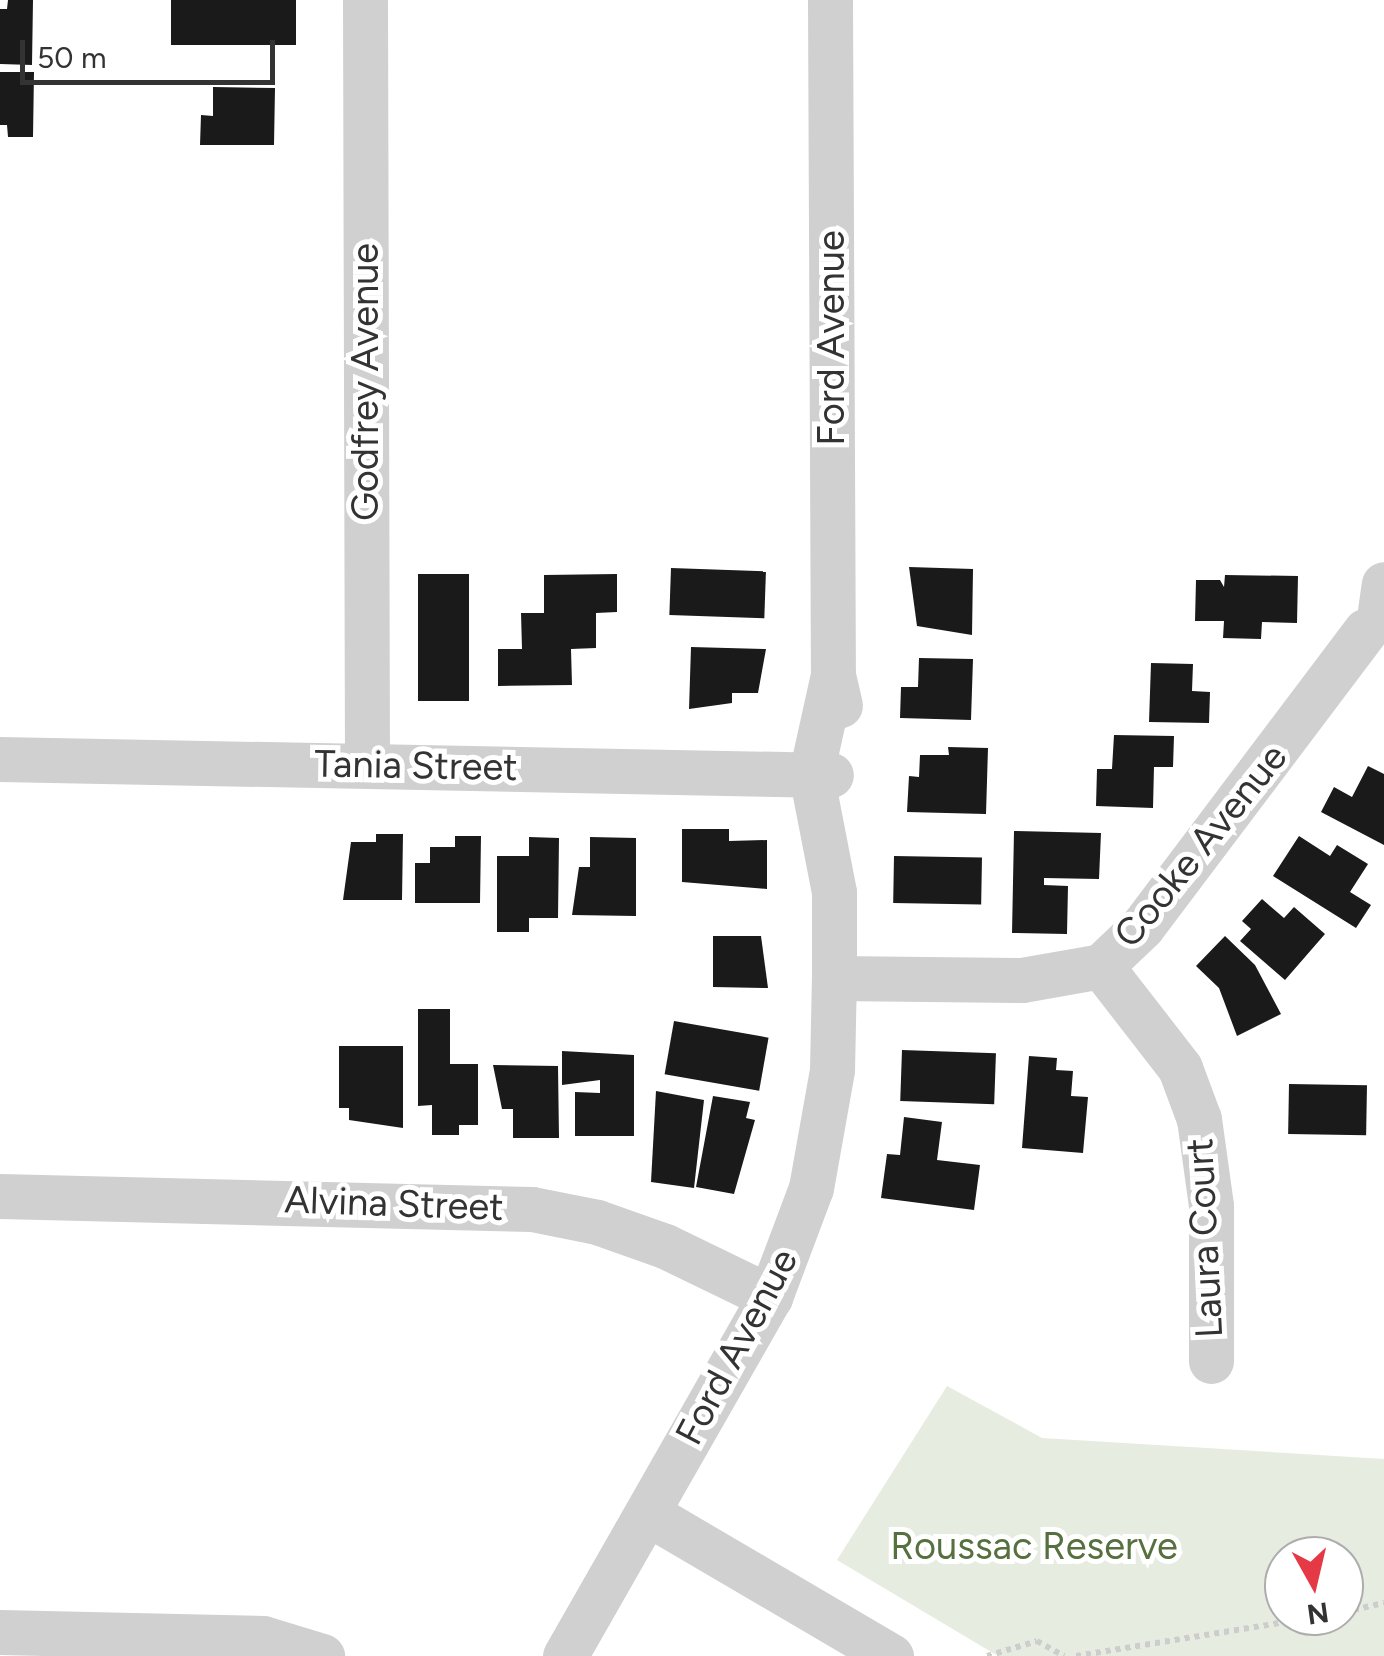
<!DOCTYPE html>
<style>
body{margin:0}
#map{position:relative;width:1384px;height:1656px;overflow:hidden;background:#fff;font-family:Figtree,sans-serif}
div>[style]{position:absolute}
.green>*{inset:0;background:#e6ecdf}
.building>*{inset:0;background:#1a1a1a;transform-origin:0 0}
.path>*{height:6px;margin-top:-3px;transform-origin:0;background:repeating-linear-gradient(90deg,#cdcdcd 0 5px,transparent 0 10px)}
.minor>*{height:45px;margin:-22.5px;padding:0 22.5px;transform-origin:22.5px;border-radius:22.5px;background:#d0d0d0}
span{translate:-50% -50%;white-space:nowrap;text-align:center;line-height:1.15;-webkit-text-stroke:10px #fff;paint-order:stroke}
.street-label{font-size:38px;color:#333}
.park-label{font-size:38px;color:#56703f}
.north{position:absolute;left:1264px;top:1536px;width:100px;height:100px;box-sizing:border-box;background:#fff;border:2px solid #adadad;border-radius:50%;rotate:172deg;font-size:28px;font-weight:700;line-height:40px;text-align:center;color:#333}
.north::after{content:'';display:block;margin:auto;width:35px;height:45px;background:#e63946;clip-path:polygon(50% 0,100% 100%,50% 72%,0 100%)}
.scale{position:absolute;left:20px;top:40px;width:255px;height:45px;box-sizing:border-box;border:5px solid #333;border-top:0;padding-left:12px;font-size:30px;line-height:35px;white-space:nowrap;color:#333;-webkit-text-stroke:8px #fff;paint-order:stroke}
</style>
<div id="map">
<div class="green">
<div style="clip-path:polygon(evenodd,947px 1386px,1042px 1438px,1384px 1459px,1384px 1656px,998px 1656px,837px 1560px,947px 1386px,1284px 1556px,1344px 1556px,1344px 1616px,1284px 1616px,1284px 1556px)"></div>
</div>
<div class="building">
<div style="clip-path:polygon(8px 0,33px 0,32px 65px,0 64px,0 9px,7px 9px)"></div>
<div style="left:171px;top:0;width:125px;height:45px"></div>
<div style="clip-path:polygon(0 72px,34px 72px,33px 137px,8px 137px,7px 125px,0 125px)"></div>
<div style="clip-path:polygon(213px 87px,275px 88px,274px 145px,200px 145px,201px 115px,213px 116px)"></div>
<div style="clip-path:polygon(909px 567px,973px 569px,972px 635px,917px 626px)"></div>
<div style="left:671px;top:568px;width:95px;height:47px;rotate:2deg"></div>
<div style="left:469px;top:574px;width:127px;height:51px;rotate:90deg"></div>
<div style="clip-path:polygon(617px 574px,617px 612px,596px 613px,596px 648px,571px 649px,572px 685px,498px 686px,498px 649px,522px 649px,521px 613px,544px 613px,544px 575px)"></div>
<div style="clip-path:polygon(1225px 575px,1298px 576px,1297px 623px,1262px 622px,1261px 639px,1223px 638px,1224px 621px,1195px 621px,1196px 580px,1220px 580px,1224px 587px)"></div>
<div style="clip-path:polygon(691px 647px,766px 649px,758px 693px,732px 693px,732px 703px,689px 709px)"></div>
<div style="clip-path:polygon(919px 658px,973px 659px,971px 720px,900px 718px,901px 687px,918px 687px)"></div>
<div style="clip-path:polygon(1151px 663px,1193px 664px,1192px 691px,1210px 692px,1209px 723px,1149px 722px)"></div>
<div style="clip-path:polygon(1114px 735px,1174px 736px,1173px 767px,1154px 767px,1153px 808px,1096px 806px,1097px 769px,1112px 769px)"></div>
<div style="clip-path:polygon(948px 747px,988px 748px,986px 814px,907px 812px,909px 776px,919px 777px,920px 755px,949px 755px)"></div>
<div style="clip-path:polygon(1368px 766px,1384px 774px,1384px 845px,1321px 812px,1334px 787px,1352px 797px)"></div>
<div style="clip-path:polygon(682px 829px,729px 829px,729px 841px,767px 840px,767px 889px,682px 882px)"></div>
<div style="clip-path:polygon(1014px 831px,1101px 833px,1099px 879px,1044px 878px,1044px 885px,1068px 886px,1067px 934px,1012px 933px)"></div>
<div style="clip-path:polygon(376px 834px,403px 834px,402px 900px,343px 900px,351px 842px,376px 842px)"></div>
<div style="clip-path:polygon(455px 836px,481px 836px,480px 903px,415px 903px,415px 863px,430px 863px,430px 847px,455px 847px)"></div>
<div style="clip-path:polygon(1299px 836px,1330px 856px,1337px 845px,1368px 864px,1350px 892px,1371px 905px,1356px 928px,1273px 876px)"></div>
<div style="clip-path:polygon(529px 837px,559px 838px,558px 918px,529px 918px,529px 932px,497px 932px,497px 856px,529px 856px)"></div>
<div style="clip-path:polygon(590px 837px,636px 838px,636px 916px,572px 915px,579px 867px,590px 867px)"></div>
<div style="left:894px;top:856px;width:88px;height:47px;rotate:1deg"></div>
<div style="clip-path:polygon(1262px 899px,1284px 918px,1294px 907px,1325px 934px,1285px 980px,1240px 941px,1251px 929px,1242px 921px)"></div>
<div style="clip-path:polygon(713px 936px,761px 936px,768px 988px,713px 987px)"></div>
<div style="clip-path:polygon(1225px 936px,1255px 965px,1281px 1014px,1237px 1036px,1219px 988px,1196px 966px)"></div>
<div style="clip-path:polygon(418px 1009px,450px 1009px,450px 1064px,478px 1064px,478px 1125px,459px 1125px,459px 1135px,432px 1135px,432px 1105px,418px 1106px)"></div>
<div style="left:674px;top:1021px;width:96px;height:54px;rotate:10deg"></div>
<div style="clip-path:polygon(339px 1046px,403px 1046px,403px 1128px,349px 1120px,349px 1108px,339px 1108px)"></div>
<div style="left:902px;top:1050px;width:94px;height:51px;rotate:2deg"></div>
<div style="clip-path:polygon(562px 1051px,634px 1055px,634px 1136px,575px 1136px,575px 1092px,600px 1093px,600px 1080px,562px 1085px)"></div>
<div style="clip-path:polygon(1029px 1056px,1057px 1058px,1056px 1070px,1073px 1071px,1071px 1096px,1088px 1097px,1083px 1153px,1022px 1148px)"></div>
<div style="clip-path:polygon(493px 1065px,558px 1066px,559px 1138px,513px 1138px,513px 1109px,502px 1109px)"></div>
<div style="left:1289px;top:1084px;width:78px;height:50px;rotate:1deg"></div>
<div style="clip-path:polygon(656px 1091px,704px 1100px,694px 1188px,651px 1182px)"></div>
<div style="clip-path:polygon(713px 1096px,750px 1102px,746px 1118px,755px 1120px,734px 1194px,696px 1187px)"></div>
<div style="clip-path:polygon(904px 1117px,942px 1122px,937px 1160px,980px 1165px,974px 1210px,881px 1198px,887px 1154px,900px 1155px)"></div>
</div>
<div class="path">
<div style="left:1344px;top:1612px;width:41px;rotate:-12.7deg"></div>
<div style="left:987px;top:1656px;width:52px;rotate:-16.7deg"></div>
<div style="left:1037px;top:1641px;width:31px;rotate:29deg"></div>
<div style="left:1076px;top:1656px;width:251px;rotate:-9.2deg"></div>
</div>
<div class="minor">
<div style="left:365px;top:0;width:765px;rotate:89.85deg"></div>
<div style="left:830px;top:0;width:675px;rotate:89.75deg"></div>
<div style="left:833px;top:675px;width:31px;rotate:77deg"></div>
<div style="left:1380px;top:611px;width:27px;rotate:-82deg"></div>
<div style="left:0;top:759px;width:831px;rotate:1.1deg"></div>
<div style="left:1101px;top:966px;width:129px;rotate:52.2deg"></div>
<div style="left:1180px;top:1068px;width:54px;rotate:69.6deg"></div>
<div style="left:1199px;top:1119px;width:88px;rotate:82.1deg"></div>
<div style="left:1211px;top:1206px;width:155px;rotate:90deg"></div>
<div style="left:834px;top:978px;width:188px;rotate:0.6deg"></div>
<div style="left:1022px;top:980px;width:80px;rotate:-10deg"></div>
<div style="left:1101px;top:966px;width:57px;rotate:-43.6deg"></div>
<div style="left:1142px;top:927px;width:371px;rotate:-53deg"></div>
<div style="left:0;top:1196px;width:532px;rotate:1.4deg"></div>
<div style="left:532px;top:1209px;width:66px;rotate:11.3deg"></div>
<div style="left:597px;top:1222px;width:72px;rotate:19.4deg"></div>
<div style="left:665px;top:1246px;width:117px;rotate:25.9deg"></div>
<div style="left:647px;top:1513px;width:283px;rotate:30.4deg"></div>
<div style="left:0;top:1632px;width:263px;rotate:1.3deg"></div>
<div style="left:263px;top:1638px;width:62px;rotate:17deg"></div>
<div style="left:565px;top:1656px;width:413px;rotate:-60.3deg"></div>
<div style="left:770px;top:1297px;width:116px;rotate:-69.4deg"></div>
<div style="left:811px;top:1188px;width:120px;rotate:-79.9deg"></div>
<div style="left:832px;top:1070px;width:92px;rotate:-88.8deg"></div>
<div style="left:834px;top:978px;width:86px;rotate:-90deg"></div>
<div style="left:834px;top:892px;width:120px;rotate:-101deg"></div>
<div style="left:811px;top:774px;width:101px;rotate:-77.5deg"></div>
</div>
<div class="street-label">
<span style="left:832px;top:338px;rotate:-90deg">Ford Avenue</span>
<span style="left:366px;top:382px;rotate:-90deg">Godfrey Avenue</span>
<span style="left:416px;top:766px;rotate:1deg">Tania Street</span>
<span style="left:1201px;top:846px;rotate:-51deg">Cooke Avenue</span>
<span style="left:394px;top:1204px;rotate:2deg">Alvina Street</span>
<span style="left:1205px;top:1238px;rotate:-93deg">Laura Court</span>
<span style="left:737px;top:1347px;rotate:-62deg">Ford Avenue</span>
</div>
<div class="park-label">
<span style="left:1034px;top:1547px">Roussac Reserve</span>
</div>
<div class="north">N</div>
<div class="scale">50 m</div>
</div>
